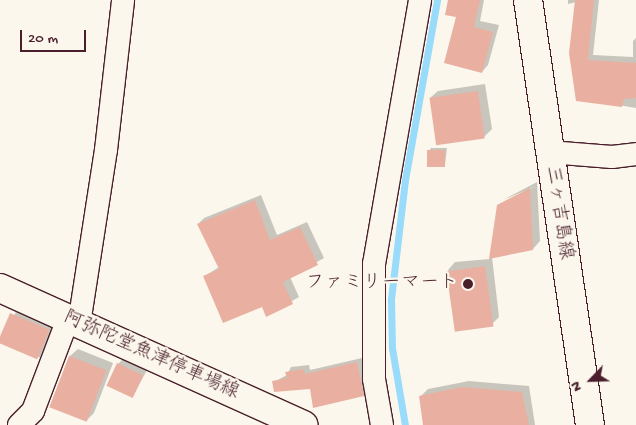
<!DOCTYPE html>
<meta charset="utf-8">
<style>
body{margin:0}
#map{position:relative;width:636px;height:425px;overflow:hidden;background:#fbf7ec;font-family:"Gochi Hand","Klee One",sans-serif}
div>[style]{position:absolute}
.shadow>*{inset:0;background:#0003;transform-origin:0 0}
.stream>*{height:7px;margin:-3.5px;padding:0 3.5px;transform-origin:3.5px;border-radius:3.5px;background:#99dbfb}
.building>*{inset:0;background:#e9b0a1;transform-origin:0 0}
.roads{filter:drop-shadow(1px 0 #4a1f2b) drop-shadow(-1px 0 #4a1f2b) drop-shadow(0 1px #4a1f2b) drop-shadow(0 -1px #4a1f2b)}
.minor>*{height:22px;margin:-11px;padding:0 11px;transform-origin:11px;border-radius:11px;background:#fbf7ec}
.major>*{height:28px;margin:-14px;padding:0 14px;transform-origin:14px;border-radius:14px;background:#fbf7ec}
.dots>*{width:14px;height:14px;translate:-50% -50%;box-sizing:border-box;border:2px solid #fbf7ec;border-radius:50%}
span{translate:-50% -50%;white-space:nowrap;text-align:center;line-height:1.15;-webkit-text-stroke:4.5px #fbf7ec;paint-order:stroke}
.street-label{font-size:19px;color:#4a1f2b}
.poi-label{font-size:19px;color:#4a1f2b}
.right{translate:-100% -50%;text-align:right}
.north{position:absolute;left:566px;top:355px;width:50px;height:50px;-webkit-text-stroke:4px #fbf7ec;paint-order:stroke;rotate:246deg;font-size:14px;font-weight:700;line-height:20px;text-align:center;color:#4a1f2b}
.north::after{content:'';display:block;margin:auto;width:18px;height:22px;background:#4a1f2b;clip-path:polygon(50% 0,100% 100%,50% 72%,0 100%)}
.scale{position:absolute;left:20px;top:30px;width:66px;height:22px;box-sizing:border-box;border:2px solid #4a1f2b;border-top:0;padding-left:6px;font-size:15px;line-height:18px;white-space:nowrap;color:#4a1f2b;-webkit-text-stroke:4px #fbf7ec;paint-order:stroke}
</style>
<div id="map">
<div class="shadow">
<div style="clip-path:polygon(450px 0,484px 0,480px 21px,499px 25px,488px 65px,482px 72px)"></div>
<div style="clip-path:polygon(568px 0,599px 0,593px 55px,633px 57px,633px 41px,636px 38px,636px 108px,577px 98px,576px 2px,568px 4px)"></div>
<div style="clip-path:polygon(485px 84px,492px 129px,484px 137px,430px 98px,438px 91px)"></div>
<div style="clip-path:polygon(431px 148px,447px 148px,445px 165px,429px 151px)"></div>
<div style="clip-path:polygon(537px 182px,540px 241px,533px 249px,492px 257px,499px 317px,492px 324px,448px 270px,455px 262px,490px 259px,498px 205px,536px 186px,503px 200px)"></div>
<div style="clip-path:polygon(261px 195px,277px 235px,307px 222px,324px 258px,290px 277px,299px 297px,267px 315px,262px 305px,205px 276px,219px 267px,198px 224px,204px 218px)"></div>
<div style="left:17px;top:309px;width:40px;height:36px;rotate:23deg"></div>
<div style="clip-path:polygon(78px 349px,113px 363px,94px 413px,86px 421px,51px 407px,70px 356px)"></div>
<div style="clip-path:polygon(362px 358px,368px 390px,363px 395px,274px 382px,287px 375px,291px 367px,309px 365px,310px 370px)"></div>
<div style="clip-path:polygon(123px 359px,147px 370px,133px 396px,118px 364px)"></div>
<div style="clip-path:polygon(469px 381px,529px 386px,535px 425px,425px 425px,421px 396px,428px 389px)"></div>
</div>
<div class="stream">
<div style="left:405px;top:425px;width:78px;rotate:-99.6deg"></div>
<div style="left:392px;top:348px;width:49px;rotate:-91.2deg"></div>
<div style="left:391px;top:299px;width:120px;rotate:-83.3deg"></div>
<div style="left:405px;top:180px;width:183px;rotate:-79.9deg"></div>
</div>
<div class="building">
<div style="clip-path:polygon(448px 0,480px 0,474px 27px,493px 32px,482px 73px,444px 63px,456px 17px,445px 15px)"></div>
<div style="clip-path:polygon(575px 0,594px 0,588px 60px,636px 63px,636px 98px,624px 99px,622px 107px,576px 101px,569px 53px)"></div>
<div style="left:478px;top:91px;width:48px;height:49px;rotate:82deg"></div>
<div style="left:427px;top:150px;width:18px;height:17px"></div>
<div style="clip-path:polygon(530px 188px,533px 250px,489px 259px,497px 205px)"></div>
<div style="clip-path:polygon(255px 200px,270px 240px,300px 227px,318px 265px,283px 282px,293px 304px,266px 317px,262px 307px,223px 323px,203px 276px,219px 269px,197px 224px)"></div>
<div style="left:485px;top:266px;width:61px;height:39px;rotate:82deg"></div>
<div style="left:10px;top:313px;width:43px;height:32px;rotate:23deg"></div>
<div style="left:69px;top:356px;width:40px;height:55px;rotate:21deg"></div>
<div style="clip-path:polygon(357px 362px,364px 396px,313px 408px,310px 389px,274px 392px,272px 381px,287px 378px,285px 372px,304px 369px,305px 374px)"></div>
<div style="left:117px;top:363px;width:29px;height:25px;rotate:25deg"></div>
<div style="clip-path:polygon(462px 387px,522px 392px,529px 425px,423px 425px,419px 396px)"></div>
</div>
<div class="roads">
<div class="minor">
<div style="left:549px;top:152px;width:63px;rotate:4.5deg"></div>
<div style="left:612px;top:157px;width:24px;rotate:-7deg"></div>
<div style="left:79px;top:324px;width:176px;rotate:-81.2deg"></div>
<div style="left:106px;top:150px;width:151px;rotate:-83.5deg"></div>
<div style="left:19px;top:425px;width:20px;rotate:-45deg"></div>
<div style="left:33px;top:411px;width:98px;rotate:-69.2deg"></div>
<div style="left:382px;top:425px;width:47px;rotate:-99.9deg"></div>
<div style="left:374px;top:379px;width:115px;rotate:-90deg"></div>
<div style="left:374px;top:264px;width:268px;rotate:-80.1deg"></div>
</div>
<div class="major">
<div style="left:528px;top:0;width:429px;rotate:81.7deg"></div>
<div style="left:0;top:288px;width:333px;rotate:24.3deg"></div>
</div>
</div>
<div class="dots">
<div style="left:468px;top:284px;background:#4a1f2b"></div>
</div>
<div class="street-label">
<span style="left:558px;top:213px;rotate:81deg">三ヶ吉島線</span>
<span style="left:151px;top:356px;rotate:24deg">阿弥陀堂魚津停車場線</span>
</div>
<div class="poi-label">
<span class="right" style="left:458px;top:284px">ファミリーマート</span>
</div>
<div class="north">N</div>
<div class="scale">20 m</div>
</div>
